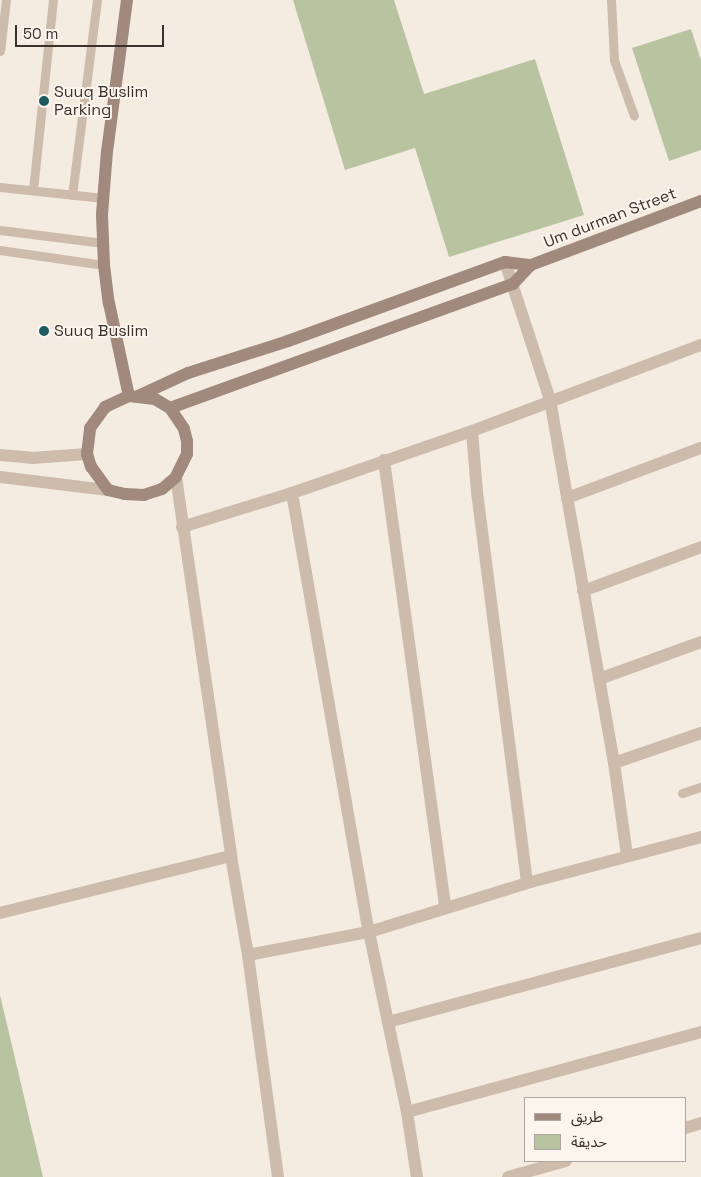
<!DOCTYPE html>
<meta charset="utf-8">
<style>
body{margin:0}
#map{position:relative;width:701px;height:1177px;overflow:hidden;background:#f4ebe1;font-family:"Space Grotesk","Noto Sans Arabic",sans-serif}
div>[style]{position:absolute}
.green>*{inset:0;background:#b8c4a0}
.lane>*{height:9px;margin:-4.5px;padding:0 4.5px;transform-origin:4.5px;border-radius:4.5px;background:#cdbbac}
.street>*{height:12px;margin:-6px;padding:0 6px;transform-origin:6px;border-radius:6px;background:#cdbbac}
.secondary>*{height:12px;margin:-6px;padding:0 6px;transform-origin:6px;border-radius:6px;background:#a18a7d}
.dots>*{width:14px;height:14px;translate:-50% -50%;box-sizing:border-box;border:2px solid #fbf5ee;border-radius:50%}
span{translate:-50% -50%;white-space:nowrap;text-align:center;line-height:1.15;-webkit-text-stroke:4px #fbf5ee;paint-order:stroke}
.poi-label{font-size:16px;color:#3b302b}
.left{translate:0 -50%;text-align:left}
.street-label{font-size:16px;color:#3b302b}
.legend{position:absolute;left:524px;top:1097px;width:162px;height:65px;box-sizing:border-box;background:#fbf5ee;border:1px solid #aea6a0;margin:0;padding:6px 9px;list-style:none;font-size:15px;color:#3b302b}
.legend li{display:flex;align-items:center;gap:10px;height:25px}
.legend b{width:25px;border:1px solid #aea6a0}
.scale{position:absolute;left:15px;top:25px;width:149px;height:22px;box-sizing:border-box;border:2px solid #3b302b;border-top:0;padding-left:6px;font-size:15px;line-height:18px;white-space:nowrap;color:#3b302b;-webkit-text-stroke:4px #fbf5ee;paint-order:stroke}
</style>
<div id="map">
<div class="green">
<div style="clip-path:polygon(293px 0,394px 0,424px 94px,535px 59px,584px 215px,449px 257px,415px 148px,345px 170px)"></div>
<div style="clip-path:polygon(691px 29px,701px 60px,701px 150px,669px 161px,632px 48px)"></div>
<div style="clip-path:polygon(0 995px,43px 1177px,0 1177px)"></div>
</div>
<div class="lane">
<div style="left:611px;top:0;width:60px;rotate:87.1deg"></div>
<div style="left:614px;top:60px;width:59px;rotate:70.3deg"></div>
<div style="left:0;top:51px;width:51px;rotate:-83.3deg"></div>
<div style="left:0;top:187px;width:104px;rotate:6.1deg"></div>
<div style="left:33px;top:190px;width:191px;rotate:-84deg"></div>
<div style="left:72px;top:195px;width:197px;rotate:-82.7deg"></div>
<div style="left:0;top:230px;width:104px;rotate:7.2deg"></div>
<div style="left:0;top:250px;width:105px;rotate:8.2deg"></div>
<div style="left:682px;top:793px;width:20px;rotate:-18deg"></div>
</div>
<div class="street">
<div style="left:505px;top:262px;width:145px;rotate:71.9deg"></div>
<div style="left:550px;top:400px;width:369px;rotate:80deg"></div>
<div style="left:614px;top:763px;width:94px;rotate:82deg"></div>
<div style="left:472px;top:431px;width:61px;rotate:85.3deg"></div>
<div style="left:477px;top:492px;width:394px;rotate:82.7deg"></div>
<div style="left:0;top:455px;width:32px;rotate:5deg"></div>
<div style="left:32px;top:458px;width:55px;rotate:-4.2deg"></div>
<div style="left:384px;top:460px;width:451px;rotate:82.2deg"></div>
<div style="left:0;top:477px;width:109px;rotate:6.9deg"></div>
<div style="left:176px;top:477px;width:383px;rotate:81.7deg"></div>
<div style="left:231px;top:856px;width:100px;rotate:80.3deg"></div>
<div style="left:248px;top:955px;width:224px;rotate:82.3deg"></div>
<div style="left:292px;top:493px;width:446px;rotate:80.1deg"></div>
<div style="left:369px;top:932px;width:184px;rotate:78.1deg"></div>
<div style="left:407px;top:1112px;width:66px;rotate:81.3deg"></div>
<div style="left:567px;top:498px;width:143px;rotate:-20.5deg"></div>
<div style="left:182px;top:527px;width:115px;rotate:-17.2deg"></div>
<div style="left:292px;top:493px;width:190px;rotate:-19deg"></div>
<div style="left:472px;top:431px;width:245px;rotate:-20.6deg"></div>
<div style="left:583px;top:591px;width:126px;rotate:-20.4deg"></div>
<div style="left:599px;top:679px;width:109px;rotate:-19.9deg"></div>
<div style="left:614px;top:763px;width:92px;rotate:-19deg"></div>
<div style="left:0;top:913px;width:238px;rotate:-13.9deg"></div>
<div style="left:248px;top:955px;width:123px;rotate:-10.8deg"></div>
<div style="left:369px;top:932px;width:165px;rotate:-17.2deg"></div>
<div style="left:527px;top:883px;width:180px;rotate:-14.8deg"></div>
<div style="left:388px;top:1022px;width:324px;rotate:-15deg"></div>
<div style="left:407px;top:1112px;width:305px;rotate:-15.2deg"></div>
<div style="left:685px;top:1128px;width:17px;rotate:-17deg"></div>
<div style="left:508px;top:1177px;width:60px;rotate:-15.4deg"></div>
</div>
<div class="secondary">
<div style="left:127px;top:0;width:152px;rotate:97.5deg"></div>
<div style="left:107px;top:151px;width:64px;rotate:94.5deg"></div>
<div style="left:102px;top:215px;width:50px;rotate:87.7deg"></div>
<div style="left:104px;top:265px;width:38px;rotate:83deg"></div>
<div style="left:109px;top:303px;width:95px;rotate:77.9deg"></div>
<div style="left:129px;top:396px;width:26px;rotate:7deg"></div>
<div style="left:155px;top:399px;width:17px;rotate:31deg"></div>
<div style="left:170px;top:408px;width:25px;rotate:56deg"></div>
<div style="left:184px;top:429px;width:12px;rotate:76deg"></div>
<div style="left:187px;top:441px;width:13px;rotate:90deg"></div>
<div style="left:187px;top:454px;width:25px;rotate:116deg"></div>
<div style="left:176px;top:477px;width:18px;rotate:139deg"></div>
<div style="left:162px;top:489px;width:19px;rotate:162deg"></div>
<div style="left:144px;top:495px;width:19px;rotate:-177deg"></div>
<div style="left:125px;top:494px;width:17px;rotate:-167deg"></div>
<div style="left:108px;top:490px;width:29px;rotate:-126deg"></div>
<div style="left:91px;top:467px;width:14px;rotate:-107deg"></div>
<div style="left:87px;top:454px;width:26px;rotate:-83deg"></div>
<div style="left:90px;top:428px;width:26px;rotate:-54deg"></div>
<div style="left:105px;top:407px;width:26px;rotate:-25deg"></div>
<div style="left:138px;top:396px;width:55px;rotate:-24.7deg"></div>
<div style="left:188px;top:373px;width:105px;rotate:-17.7deg"></div>
<div style="left:288px;top:341px;width:231px;rotate:-20deg"></div>
<div style="left:505px;top:262px;width:26px;rotate:7deg"></div>
<div style="left:170px;top:408px;width:365px;rotate:-19.9deg"></div>
<div style="left:513px;top:284px;width:26px;rotate:-47deg"></div>
<div style="left:531px;top:265px;width:182px;rotate:-20.6deg"></div>
</div>
<div class="dots">
<div style="left:44px;top:101px;background:#1f5a5e"></div>
<div style="left:44px;top:331px;background:#1f5a5e"></div>
</div>
<div class="poi-label">
<span class="left" style="left:54px;top:101px">Suuq Buslim<br>Parking</span>
<span class="left" style="left:54px;top:331px">Suuq Buslim</span>
</div>
<div class="street-label">
<span style="left:610px;top:218px;rotate:-21deg">Um durman Street</span>
</div>
<ul class="legend">
<li><b style="height:6px;background:#a18a7d"></b>طريق</li>
<li><b style="height:14px;background:#b8c4a0"></b>حديقة</li>
</ul>
<div class="scale">50 m</div>
</div>
